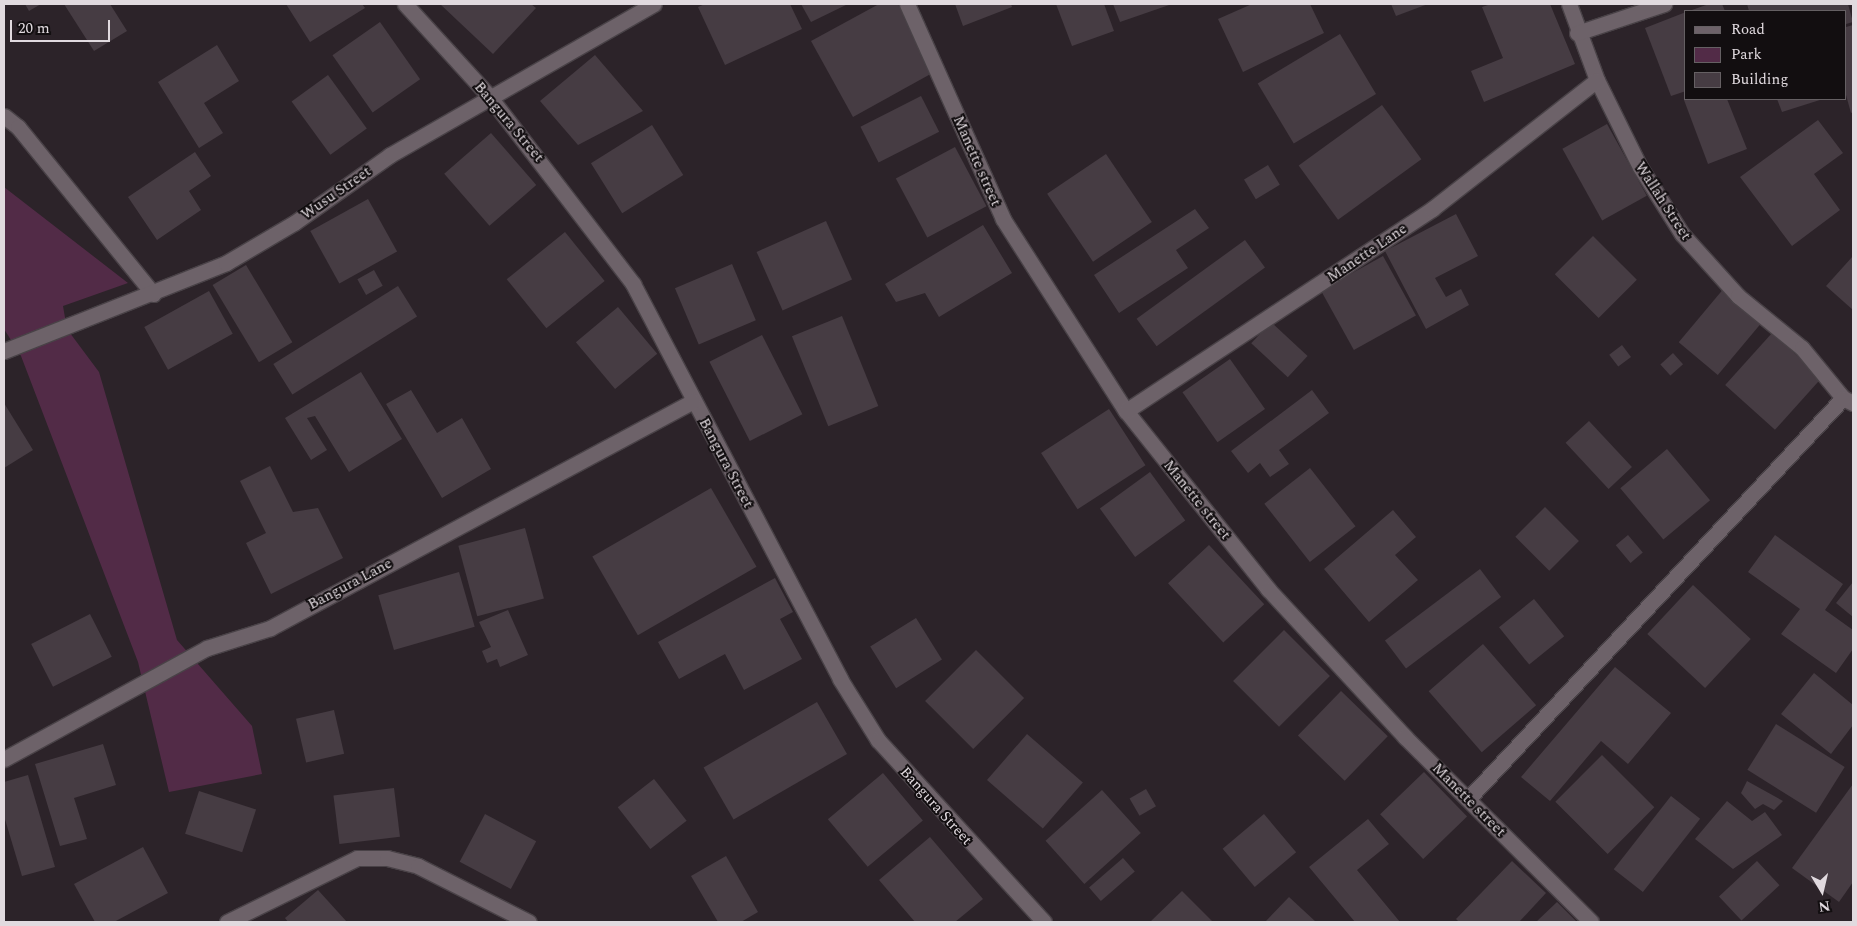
<!DOCTYPE html>
<style>
body{margin:0}
#map{position:relative;width:1857px;height:926px;overflow:hidden;background:#2c2329;font-family:Spectral,serif}
div>[style]{position:absolute}
.green>*{inset:0;background:#522b47}
.building>*{inset:0;background:#463c43;transform-origin:0 0}
.roads{filter:drop-shadow(1px 0 #494247) drop-shadow(-1px 0 #494247) drop-shadow(0 1px #494247) drop-shadow(0 -1px #494247)}
.street>*{height:15px;margin:-7.5px;padding:0 7.5px;transform-origin:7.5px;border-radius:7.5px;background:#6d6269}
span{translate:-50% -50%;white-space:nowrap;text-align:center;line-height:1.15;-webkit-text-stroke:4px #120e10;paint-order:stroke}
.street-label{font-size:15px;color:#e1dadf}
.frame{position:absolute;inset:0;border:5px solid #e1dadf;pointer-events:none}
.legend{position:absolute;left:1684px;top:10px;width:162px;height:90px;box-sizing:border-box;background:#120e10;border:1px solid #656063;margin:0;padding:6px 9px;list-style:none;font-size:15px;color:#e1dadf}
.legend li{display:flex;align-items:center;gap:10px;height:25px}
.legend b{width:25px;border:1px solid #656063}
.north{position:absolute;left:1797px;top:866px;width:50px;height:50px;-webkit-text-stroke:4px #120e10;paint-order:stroke;rotate:171deg;font-size:14px;font-weight:700;line-height:20px;text-align:center;color:#e1dadf}
.north::after{content:'';display:block;margin:auto;width:18px;height:22px;background:#e1dadf;clip-path:polygon(50% 0,100% 100%,50% 72%,0 100%)}
.scale{position:absolute;left:10px;top:20px;width:100px;height:22px;box-sizing:border-box;border:2px solid #e1dadf;border-top:0;padding-left:6px;font-size:15px;line-height:18px;white-space:nowrap;color:#e1dadf;-webkit-text-stroke:4px #120e10;paint-order:stroke}
</style>
<div id="map">
<div class="green">
<div style="clip-path:polygon(4px 187px,128px 283px,63px 306px,67px 329px,99px 372px,177px 640px,252px 726px,262px 774px,169px 792px,138px 662px,21px 356px,4px 329px)"></div>
</div>
<div class="building">
<div style="clip-path:polygon(25px 4px,41px 4px,29px 11px)"></div>
<div style="clip-path:polygon(64px 4px,110px 4px,127px 31px,94px 51px)"></div>
<div style="clip-path:polygon(286px 4px,362px 4px,365px 8px,310px 42px)"></div>
<div style="clip-path:polygon(440px 4px,531px 4px,536px 8px,493px 54px)"></div>
<div style="clip-path:polygon(705px 4px,790px 4px,802px 29px,725px 65px,698px 7px)"></div>
<div style="clip-path:polygon(801px 4px,848px 4px,811px 22px)"></div>
<div style="clip-path:polygon(879px 4px,898px 4px,936px 71px,853px 117px,811px 41px)"></div>
<div style="clip-path:polygon(955px 4px,1011px 4px,1012px 7px,963px 26px)"></div>
<div style="clip-path:polygon(1056px 4px,1104px 4px,1114px 31px,1072px 46px)"></div>
<div style="clip-path:polygon(1113px 4px,1172px 4px,1120px 22px)"></div>
<div style="clip-path:polygon(1252px 4px,1310px 4px,1324px 33px,1243px 72px,1218px 19px)"></div>
<div style="clip-path:polygon(1391px 4px,1428px 4px,1396px 16px)"></div>
<div style="clip-path:polygon(1491px 4px,1550px 4px,1575px 64px,1484px 102px,1471px 71px,1503px 58px,1482px 7px)"></div>
<div style="clip-path:polygon(1709px 4px,1722px 4px,1725px 11px,1689px 11px)"></div>
<div style="clip-path:polygon(1747px 4px,1848px 4px,1853px 22px,1846px 24px,1846px 11px,1749px 11px)"></div>
<div style="clip-path:polygon(1686px 12px,1686px 91px,1671px 96px,1645px 28px)"></div>
<div style="left:380px;top:22px;width:70px;height:58px;rotate:55deg"></div>
<div style="clip-path:polygon(1853px 25px,1853px 112px,1851px 113px,1846px 95px,1846px 27px)"></div>
<div style="left:1340px;top:34px;width:70px;height:96px;rotate:59deg"></div>
<div style="clip-path:polygon(217px 45px,239px 81px,204px 103px,223px 133px,199px 148px,158px 82px)"></div>
<div style="clip-path:polygon(595px 55px,643px 111px,578px 145px,540px 101px)"></div>
<div style="left:328px;top:75px;width:66px;height:45px;rotate:54deg"></div>
<div style="left:921px;top:96px;width:40px;height:68px;rotate:63deg"></div>
<div style="clip-path:polygon(1727px 99px,1747px 149px,1708px 164px,1684px 100px)"></div>
<div style="clip-path:polygon(1777px 99px,1823px 99px,1782px 112px)"></div>
<div style="left:1382px;top:105px;width:67px;height:103px;rotate:54deg"></div>
<div style="clip-path:polygon(1818px 120px,1843px 153px,1814px 174px,1840px 210px,1792px 246px,1740px 177px)"></div>
<div style="left:1607px;top:124px;width:82px;height:51px;rotate:61deg"></div>
<div style="left:652px;top:125px;width:59px;height:72px;rotate:58deg"></div>
<div style="left:491px;top:133px;width:69px;height:62px;rotate:49deg"></div>
<div style="left:955px;top:147px;width:67px;height:67px;rotate:62deg"></div>
<div style="clip-path:polygon(195px 152px,211px 176px,189px 191px,201px 210px,157px 240px,128px 197px)"></div>
<div style="left:1106px;top:154px;width:82px;height:71px;rotate:56deg"></div>
<div style="left:1268px;top:165px;width:23px;height:28px;rotate:59deg"></div>
<div style="left:368px;top:199px;width:60px;height:66px;rotate:61deg"></div>
<div style="clip-path:polygon(1195px 209px,1209px 228px,1176px 250px,1188px 268px,1119px 313px,1094px 275px)"></div>
<div style="clip-path:polygon(1456px 214px,1478px 256px,1435px 278px,1446px 297px,1461px 289px,1469px 305px,1426px 329px,1385px 251px)"></div>
<div style="left:826px;top:221px;width:64px;height:76px;rotate:66deg"></div>
<div style="clip-path:polygon(983px 225px,1012px 273px,939px 317px,925px 293px,896px 302px,885px 284px)"></div>
<div style="left:565px;top:232px;width:63px;height:75px;rotate:51deg"></div>
<div style="left:1593px;top:236px;width:62px;height:54px;rotate:45deg"></div>
<div style="left:1245px;top:240px;width:34px;height:134px;rotate:54deg"></div>
<div style="left:1383px;top:256px;width:68px;height:71px;rotate:61deg"></div>
<div style="clip-path:polygon(1853px 256px,1853px 310px,1826px 286px)"></div>
<div style="left:732px;top:264px;width:61px;height:62px;rotate:67deg"></div>
<div style="left:246px;top:265px;width:90px;height:39px;rotate:59deg"></div>
<div style="left:374px;top:270px;width:18px;height:19px;rotate:61deg"></div>
<div style="left:398px;top:286px;width:36px;height:147px;rotate:58deg"></div>
<div style="left:1725px;top:287px;width:51px;height:72px;rotate:40deg"></div>
<div style="left:209px;top:291px;width:49px;height:74px;rotate:61deg"></div>
<div style="left:618px;top:307px;width:61px;height:55px;rotate:50deg"></div>
<div style="left:842px;top:316px;width:97px;height:54px;rotate:68deg"></div>
<div style="left:1271px;top:322px;width:50px;height:29px;rotate:43deg"></div>
<div style="left:1772px;top:333px;width:67px;height:70px;rotate:42deg"></div>
<div style="left:762px;top:335px;width:89px;height:59px;rotate:63deg"></div>
<div style="left:1622px;top:345px;width:15px;height:16px;rotate:53deg"></div>
<div style="left:1673px;top:353px;width:15px;height:17px;rotate:48deg"></div>
<div style="left:1230px;top:359px;width:61px;height:58px;rotate:55deg"></div>
<div style="clip-path:polygon(361px 372px,402px 439px,349px 472px,315px 416px,307px 418px,327px 450px,311px 460px,285px 418px)"></div>
<div style="clip-path:polygon(411px 390px,437px 433px,462px 418px,491px 469px,442px 498px,386px 404px)"></div>
<div style="clip-path:polygon(1312px 390px,1329px 413px,1279px 450px,1289px 464px,1270px 477px,1260px 463px,1248px 473px,1231px 451px)"></div>
<div style="clip-path:polygon(4px 403px,33px 450px,4px 468px)"></div>
<div style="left:1109px;top:409px;width:67px;height:81px;rotate:57deg"></div>
<div style="left:1589px;top:421px;width:63px;height:32px;rotate:47deg"></div>
<div style="left:1667px;top:449px;width:67px;height:61px;rotate:50deg"></div>
<div style="clip-path:polygon(270px 466px,293px 512px,318px 508px,343px 558px,271px 594px,246px 543px,266px 533px,240px 481px)"></div>
<div style="left:1310px;top:468px;width:74px;height:58px;rotate:52deg"></div>
<div style="left:1150px;top:472px;width:60px;height:62px;rotate:54deg"></div>
<div style="left:711px;top:488px;width:91px;height:137px;rotate:60deg"></div>
<div style="left:1545px;top:507px;width:48px;height:42px;rotate:45deg"></div>
<div style="clip-path:polygon(1393px 510px,1416px 537px,1395px 555px,1418px 580px,1369px 622px,1324px 569px)"></div>
<div style="left:525px;top:528px;width:73px;height:69px;rotate:75deg"></div>
<div style="left:1628px;top:535px;width:23px;height:16px;rotate:50deg"></div>
<div style="clip-path:polygon(1775px 535px,1843px 584px,1825px 610px,1853px 630px,1853px 649px,1836px 673px,1781px 634px,1800px 609px,1748px 572px)"></div>
<div style="left:1209px;top:545px;width:81px;height:56px;rotate:47deg"></div>
<div style="left:1480px;top:569px;width:35px;height:119px;rotate:53deg"></div>
<div style="left:459px;top:572px;width:57px;height:84px;rotate:74deg"></div>
<div style="clip-path:polygon(775px 578px,793px 612px,780px 619px,802px 659px,744px 690px,725px 654px,679px 679px,658px 642px)"></div>
<div style="clip-path:polygon(1853px 582px,1853px 617px,1836px 603px)"></div>
<div style="left:1693px;top:585px;width:79px;height:67px;rotate:43deg"></div>
<div style="left:1534px;top:599px;width:48px;height:45px;rotate:51deg"></div>
<div style="clip-path:polygon(508px 610px,528px 655px,500px 667px,497px 659px,487px 663px,482px 651px,491px 647px,479px 622px)"></div>
<div style="left:90px;top:614px;width:48px;height:66px;rotate:63deg"></div>
<div style="left:916px;top:618px;width:49px;height:54px;rotate:58deg"></div>
<div style="left:1284px;top:630px;width:65px;height:72px;rotate:45deg"></div>
<div style="left:1483px;top:644px;width:81px;height:72px;rotate:49deg"></div>
<div style="left:976px;top:650px;width:68px;height:72px;rotate:45deg"></div>
<div style="clip-path:polygon(1615px 667px,1671px 713px,1628px 764px,1601px 741px,1550px 801px,1521px 777px)"></div>
<div style="clip-path:polygon(1814px 673px,1853px 705px,1853px 725px,1831px 754px,1781px 714px)"></div>
<div style="left:1341px;top:691px;width:65px;height:62px;rotate:44deg"></div>
<div style="left:817px;top:702px;width:60px;height:131px;rotate:60deg"></div>
<div style="left:334px;top:710px;width:45px;height:39px;rotate:77deg"></div>
<div style="left:1776px;top:724px;width:81px;height:54px;rotate:32deg"></div>
<div style="left:1027px;top:734px;width:74px;height:61px;rotate:41deg"></div>
<div style="clip-path:polygon(103px 744px,116px 785px,74px 798px,87px 839px,60px 846px,35px 764px)"></div>
<div style="left:1602px;top:755px;width:74px;height:66px;rotate:45deg"></div>
<div style="left:1424px;top:772px;width:62px;height:61px;rotate:46deg"></div>
<div style="left:883px;top:773px;width:62px;height:72px;rotate:50deg"></div>
<div style="clip-path:polygon(28px 775px,55px 867px,22px 876px,4px 816px,4px 782px)"></div>
<div style="left:654px;top:779px;width:53px;height:46px;rotate:52deg"></div>
<div style="clip-path:polygon(1747px 781px,1783px 801px,1774px 810px,1763px 804px,1755px 809px,1741px 793px)"></div>
<div style="clip-path:polygon(1853px 784px,1853px 882px,1839px 902px,1792px 868px)"></div>
<div style="left:394px;top:788px;width:49px;height:61px;rotate:83deg"></div>
<div style="left:1146px;top:789px;width:20px;height:19px;rotate:60deg"></div>
<div style="left:1102px;top:790px;width:58px;height:76px;rotate:48deg"></div>
<div style="left:199px;top:791px;width:60px;height:45px;rotate:18deg"></div>
<div style="left:1671px;top:796px;width:37px;height:93px;rotate:38deg"></div>
<div style="clip-path:polygon(1727px 801px,1752px 821px,1765px 812px,1782px 835px,1733px 869px,1695px 839px)"></div>
<div style="left:485px;top:814px;width:58px;height:54px;rotate:28deg"></div>
<div style="left:1264px;top:814px;width:50px;height:54px;rotate:50deg"></div>
<div style="clip-path:polygon(1368px 819px,1389px 844px,1357px 870px,1400px 922px,1355px 922px,1309px 867px)"></div>
<div style="clip-path:polygon(930px 837px,983px 899px,955px 922px,915px 922px,879px 880px)"></div>
<div style="clip-path:polygon(143px 847px,168px 893px,114px 922px,95px 922px,74px 884px)"></div>
<div style="clip-path:polygon(726px 856px,758px 912px,741px 922px,718px 922px,691px 876px)"></div>
<div style="left:1123px;top:858px;width:18px;height:45px;rotate:49deg"></div>
<div style="clip-path:polygon(1512px 861px,1546px 893px,1519px 922px,1459px 922px,1456px 919px)"></div>
<div style="left:1757px;top:861px;width:33px;height:52px;rotate:47deg"></div>
<div style="clip-path:polygon(318px 890px,347px 922px,288px 922px,285px 918px)"></div>
<div style="clip-path:polygon(1182px 891px,1213px 922px,1150px 922px)"></div>
<div style="clip-path:polygon(1289px 897px,1316px 922px,1265px 922px)"></div>
<div style="clip-path:polygon(1557px 902px,1577px 922px,1536px 922px)"></div>
</div>
<div class="roads">
<div class="street">
<div style="left:405px;top:4px;width:125px;rotate:47.6deg"></div>
<div style="left:489px;top:96px;width:237px;rotate:52.5deg"></div>
<div style="left:633px;top:284px;width:446px;rotate:62.3deg"></div>
<div style="left:840px;top:679px;width:72px;rotate:58.1deg"></div>
<div style="left:878px;top:740px;width:246px;rotate:47.6deg"></div>
<div style="left:907px;top:4px;width:235px;rotate:65.9deg"></div>
<div style="left:1003px;top:219px;width:228px;rotate:57.4deg"></div>
<div style="left:1126px;top:411px;width:228px;rotate:51.4deg"></div>
<div style="left:1268px;top:589px;width:202px;rotate:47.2deg"></div>
<div style="left:1405px;top:737px;width:262px;rotate:44.8deg"></div>
<div style="left:1569px;top:4px;width:81px;rotate:69.8deg"></div>
<div style="left:1597px;top:80px;width:97px;rotate:63.7deg"></div>
<div style="left:1640px;top:167px;width:79px;rotate:57.9deg"></div>
<div style="left:1682px;top:234px;width:84px;rotate:47.9deg"></div>
<div style="left:1738px;top:296px;width:82px;rotate:39.1deg"></div>
<div style="left:1802px;top:348px;width:65px;rotate:50.6deg"></div>
<div style="left:1843px;top:398px;width:11px;rotate:27deg"></div>
<div style="left:1577px;top:33px;width:92px;rotate:-18.4deg"></div>
<div style="left:4px;top:116px;width:18px;rotate:38deg"></div>
<div style="left:18px;top:127px;width:215px;rotate:51deg"></div>
<div style="left:4px;top:351px;width:239px;rotate:-21.6deg"></div>
<div style="left:226px;top:263px;width:79px;rotate:-30.5deg"></div>
<div style="left:294px;top:223px;width:118px;rotate:-35.3deg"></div>
<div style="left:390px;top:155px;width:304px;rotate:-29.8deg"></div>
<div style="left:1126px;top:411px;width:367px;rotate:-33.4deg"></div>
<div style="left:1432px;top:209px;width:209px;rotate:-38deg"></div>
<div style="left:4px;top:759px;width:231px;rotate:-28.7deg"></div>
<div style="left:207px;top:648px;width:66px;rotate:-17.6deg"></div>
<div style="left:270px;top:628px;width:480px;rotate:-28.2deg"></div>
<div style="left:1468px;top:799px;width:549px;rotate:-46.92deg"></div>
<div style="left:227px;top:922px;width:145px;rotate:-26.2deg"></div>
<div style="left:357px;top:858px;width:30px"></div>
<div style="left:387px;top:858px;width:32px;rotate:14deg"></div>
<div style="left:418px;top:866px;width:124px;rotate:26.8deg"></div>
</div>
</div>
<div class="street-label">
<span style="left:509px;top:122px;rotate:50deg">Bangura Street</span>
<span style="left:977px;top:161px;rotate:66deg">Manette street</span>
<span style="left:336px;top:193px;rotate:-35deg">Wusu Street</span>
<span style="left:1663px;top:201px;rotate:57deg">Wallah Street</span>
<span style="left:1367px;top:253px;rotate:-34deg">Manette Lane</span>
<span style="left:726px;top:463px;rotate:62deg">Bangura Street</span>
<span style="left:1197px;top:500px;rotate:51deg">Manette street</span>
<span style="left:350px;top:584px;rotate:-28deg">Bangura Lane</span>
<span style="left:1469px;top:800px;rotate:45deg">Manette street</span>
<span style="left:936px;top:806px;rotate:48deg">Bangura Street</span>
</div>
<div class="frame"></div>
<ul class="legend">
<li><b style="height:6px;background:#6d6269"></b>Road</li>
<li><b style="height:14px;background:#522b47"></b>Park</li>
<li><b style="height:14px;background:#463c43"></b>Building</li>
</ul>
<div class="north">N</div>
<div class="scale">20 m</div>
</div>
